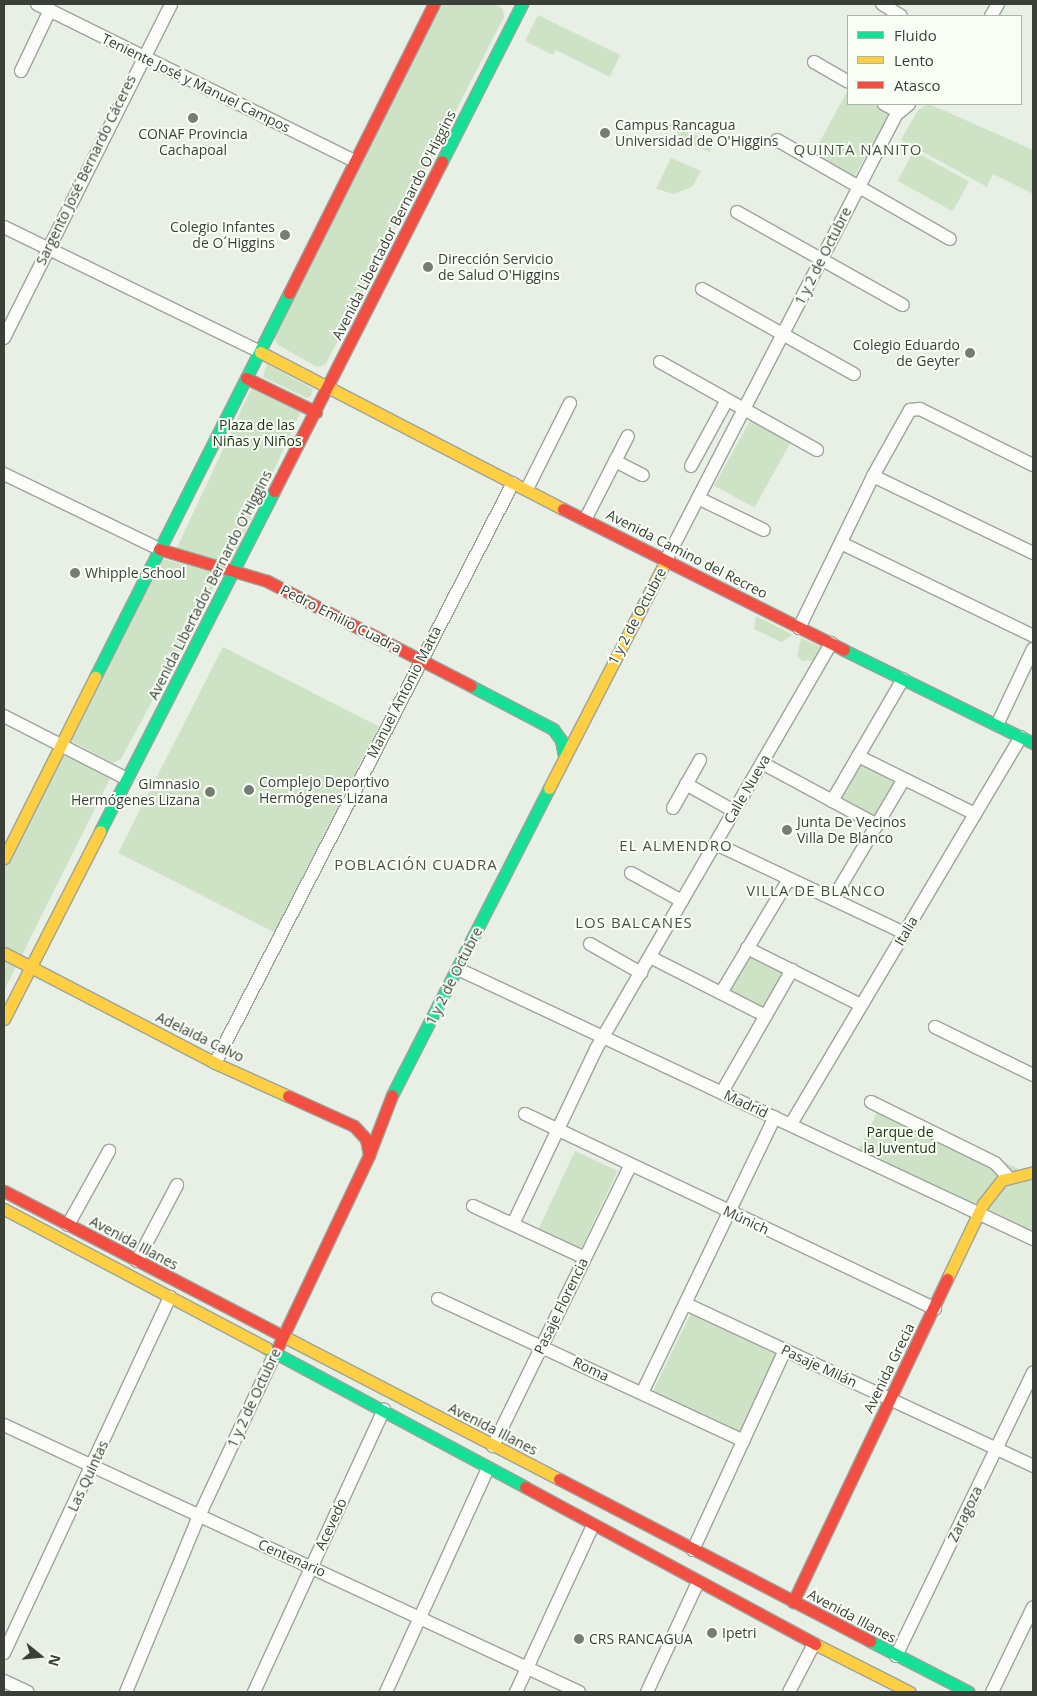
<!DOCTYPE html>
<meta charset="utf-8">
<style>
body{margin:0}
#map{position:relative;width:1037px;height:1696px;overflow:hidden;background:#e8f0e5;font-family:"Open Sans",sans-serif}
div>[style]{position:absolute}
.green>*{inset:0;background:#cee2c5;transform-origin:0 0}
.roads{filter:drop-shadow(1px 0 #9da39b) drop-shadow(-1px 0 #9da39b) drop-shadow(0 1px #9da39b) drop-shadow(0 -1px #9da39b)}
.street>*{height:12px;margin:-6px;padding:0 6px;transform-origin:6px;border-radius:6px;background:#fcfdfb}
.fast>*{height:11px;margin:-5.5px;padding:0 5.5px;transform-origin:5.5px;border-radius:5.5px;background:#16e098}
.slow>*{height:11px;margin:-5.5px;padding:0 5.5px;transform-origin:5.5px;border-radius:5.5px;background:#ffcf43}
.jam>*{height:11px;margin:-5.5px;padding:0 5.5px;transform-origin:5.5px;border-radius:5.5px;background:#f24e42}
.dots>*{width:14px;height:14px;translate:-50% -50%;box-sizing:border-box;border:2px solid #f9fef7;border-radius:50%}
span{translate:-50% -50%;white-space:nowrap;text-align:center;line-height:1.15;-webkit-text-stroke:4px #f9fef7;paint-order:stroke}
.street-label{font-size:14px;color:#3a3f37}
.poi-label{font-size:14px;color:#3a3f37}
.left{translate:0 -50%;text-align:left}
.right{translate:-100% -50%;text-align:right}
.park-label{font-size:14px;color:#1a320b}
.neighbourhood-label{font-size:15px;color:#485243;letter-spacing:1px}
.frame{position:absolute;inset:0;border:5px solid #3a3f37;pointer-events:none}
.legend{position:absolute;left:847px;top:15px;width:175px;height:90px;box-sizing:border-box;background:#f9fef7;border:1px solid #adb2aa;margin:0;padding:6px 9px;list-style:none;font-size:15px;color:#3a3f37}
.legend li{display:flex;align-items:center;gap:10px;height:25px}
.legend b{width:25px;border:1px solid #adb2aa}
.north{position:absolute;left:15px;top:1631px;width:50px;height:50px;-webkit-text-stroke:4px #f9fef7;paint-order:stroke;rotate:107deg;font-size:14px;font-weight:700;line-height:20px;text-align:center;color:#3a3f37}
.north::after{content:'';display:block;margin:auto;width:18px;height:22px;background:#3a3f37;clip-path:polygon(50% 0,100% 100%,50% 72%,0 100%)}
</style>
<div id="map">
<div class="green">
<div style="clip-path:polygon(441px 4px,495px 4px,503px 9px,504px 17px,325px 365px,317px 367px,278px 345px,274px 338px)"></div>
<div style="clip-path:polygon(538px 15px,620px 55px,610px 77px,556px 50px,553px 55px,525px 41px)"></div>
<div style="clip-path:polygon(848px 90px,848px 104px,873px 104px,890px 113px,854px 177px,813px 154px)"></div>
<div style="clip-path:polygon(929px 104px,1033px 150px,1033px 194px,993px 174px,987px 187px,901px 140px,918px 110px)"></div>
<div style="left:678px;top:127px;width:39px;height:10px;rotate:24deg"></div>
<div style="left:914px;top:151px;width:63px;height:34px;rotate:29deg"></div>
<div style="clip-path:polygon(671px 158px,701px 171px,692px 187px,674px 194px,656px 189px)"></div>
<div style="clip-path:polygon(267px 364px,313px 389px,311px 396px,307px 398px,263px 377px)"></div>
<div style="left:251px;top:389px;width:55px;height:178px;rotate:25deg"></div>
<div style="left:751px;top:419px;width:46px;height:76px;rotate:29deg"></div>
<div style="clip-path:polygon(163px 559px,212px 572px,215px 584px,121px 759px,113px 763px,71px 741px)"></div>
<div style="clip-path:polygon(756px 616px,793px 635px,781px 642px,754px 629px)"></div>
<div style="clip-path:polygon(801px 638px,825px 649px,819px 660px,802px 661px,797px 656px)"></div>
<div style="left:223px;top:647px;width:175px;height:231px;rotate:27deg"></div>
<div style="clip-path:polygon(63px 752px,110px 779px,4px 991px,4px 869px)"></div>
<div style="left:862px;top:763px;width:37px;height:40px;rotate:29deg"></div>
<div style="left:750px;top:952px;width:43px;height:43px;rotate:30deg"></div>
<div style="clip-path:polygon(882px 1102px,1033px 1176px,1033px 1233px,858px 1151px)"></div>
<div style="left:575px;top:1151px;width:47px;height:88px;rotate:25deg"></div>
<div style="left:691px;top:1313px;width:97px;height:88px;rotate:26deg"></div>
</div>
<div class="roads">
<div class="street">
<div style="left:37px;top:4px;width:355px;rotate:26.3deg"></div>
<div style="left:882px;top:4px;width:22px;rotate:32deg"></div>
<div style="left:991px;top:16px;width:14px;rotate:-60deg"></div>
<div style="left:814px;top:62px;width:39px;rotate:30deg"></div>
<div style="left:21px;top:71px;width:68px;rotate:-64.6deg"></div>
<div style="left:884px;top:104px;width:17px;rotate:28deg"></div>
<div style="left:777px;top:140px;width:199px;rotate:29.8deg"></div>
<div style="left:737px;top:212px;width:190px;rotate:29.3deg"></div>
<div style="left:4px;top:227px;width:285px;rotate:26deg"></div>
<div style="left:702px;top:289px;width:174px;rotate:29.2deg"></div>
<div style="left:4px;top:338px;width:373px;rotate:-63.4deg"></div>
<div style="left:660px;top:362px;width:180px;rotate:29.3deg"></div>
<div style="left:615px;top:461px;width:31px;rotate:27deg"></div>
<div style="left:691px;top:466px;width:75px;rotate:-61.4deg"></div>
<div style="left:4px;top:474px;width:172px;rotate:25.8deg"></div>
<div style="left:873px;top:476px;width:178px;rotate:25.7deg"></div>
<div style="left:527px;top:489px;width:96px;rotate:-63.4deg"></div>
<div style="left:698px;top:498px;width:73px;rotate:25.9deg"></div>
<div style="left:585px;top:520px;width:94px;rotate:-62.9deg"></div>
<div style="left:841px;top:543px;width:213px;rotate:25.8deg"></div>
<div style="left:665px;top:562px;width:503px;rotate:-62.67deg"></div>
<div style="left:896px;top:115px;width:17px;rotate:-40deg"></div>
<div style="left:799px;top:628px;width:169px;rotate:-64deg"></div>
<div style="left:873px;top:476px;width:76px;rotate:-60.7deg"></div>
<div style="left:910px;top:410px;width:10px;rotate:-6deg"></div>
<div style="left:920px;top:409px;width:126px;rotate:26.4deg"></div>
<div style="left:4px;top:716px;width:138px;rotate:27.1deg"></div>
<div style="left:997px;top:725px;width:84px;rotate:-64.7deg"></div>
<div style="left:858px;top:756px;width:131px;rotate:26.4deg"></div>
<div style="left:762px;top:763px;width:131px;rotate:28.3deg"></div>
<div style="left:686px;top:784px;width:55px;rotate:29.4deg"></div>
<div style="left:832px;top:801px;width:141px;rotate:-59.8deg"></div>
<div style="left:673px;top:808px;width:55px;rotate:-60.6deg"></div>
<div style="left:716px;top:844px;width:208px;rotate:25.3deg"></div>
<div style="left:631px;top:873px;width:58px;rotate:28.8deg"></div>
<div style="left:833px;top:899px;width:139px;rotate:-59.4deg"></div>
<div style="left:590px;top:944px;width:59px;rotate:29.6deg"></div>
<div style="left:747px;top:948px;width:127px;rotate:26.6deg"></div>
<div style="left:650px;top:957px;width:130px;rotate:27deg"></div>
<div style="left:458px;top:969px;width:635px;rotate:25.15deg"></div>
<div style="left:721px;top:993px;width:133px;rotate:-59.2deg"></div>
<div style="left:935px;top:1027px;width:109px;rotate:26.1deg"></div>
<div style="left:215px;top:1063px;width:652px;rotate:-62.81deg"></div>
<div style="left:722px;top:1092px;width:141px;rotate:-60.2deg"></div>
<div style="left:871px;top:1102px;width:138px;rotate:26.2deg"></div>
<div style="left:995px;top:1163px;width:19px;rotate:47deg"></div>
<div style="left:525px;top:1114px;width:454px;rotate:25.4deg"></div>
<div style="left:791px;top:1124px;width:450px;rotate:-59.3deg"></div>
<div style="left:473px;top:1206px;width:123px;rotate:24.9deg"></div>
<div style="left:513px;top:1224px;width:194px;rotate:-64.6deg"></div>
<div style="left:596px;top:1049px;width:469px;rotate:-59.9deg"></div>
<div style="left:68px;top:1225px;width:85px;rotate:-61deg"></div>
<div style="left:137px;top:1261px;width:86px;rotate:-62.2deg"></div>
<div style="left:438px;top:1299px;width:337px;rotate:24.9deg"></div>
<div style="left:686px;top:1304px;width:383px;rotate:25deg"></div>
<div style="left:642px;top:1393px;width:306px;rotate:-64.3deg"></div>
<div style="left:4px;top:1425px;width:634px;rotate:24.91deg"></div>
<div style="left:493px;top:1446px;width:312px;rotate:-63.9deg"></div>
<div style="left:693px;top:1550px;width:220px;rotate:-65.3deg"></div>
<div style="left:4px;top:1653px;width:393px;rotate:-65deg"></div>
<div style="left:896px;top:1656px;width:315px;rotate:-64.2deg"></div>
<div style="left:4px;top:1681px;width:26px;rotate:25deg"></div>
<div style="left:126px;top:1692px;width:191px;rotate:-67.5deg"></div>
<div style="left:199px;top:1516px;width:179px;rotate:-64.9deg"></div>
<div style="left:254px;top:1692px;width:311px;rotate:-65.3deg"></div>
<div style="left:386px;top:1692px;width:246px;rotate:-65.5deg"></div>
<div style="left:516px;top:1692px;width:184px;rotate:-65.2deg"></div>
<div style="left:647px;top:1692px;width:121px;rotate:-65.1deg"></div>
<div style="left:789px;top:1692px;width:54px;rotate:-62.5deg"></div>
<div style="left:992px;top:1692px;width:94px;rotate:-64.2deg"></div>
</div>
<div class="fast">
<div style="left:442px;top:161px;width:176px;rotate:-63deg"></div>
<div style="left:844px;top:650px;width:211px;rotate:26.2deg"></div>
<div style="left:95px;top:677px;width:430px;rotate:-63.2deg"></div>
<div style="left:471px;top:686px;width:93px;rotate:27.7deg"></div>
<div style="left:553px;top:729px;width:14px;rotate:54deg"></div>
<div style="left:561px;top:740px;width:15px;rotate:79deg"></div>
<div style="left:100px;top:831px;width:382px;rotate:-62.9deg"></div>
<div style="left:392px;top:1095px;width:345px;rotate:-62.9deg"></div>
<div style="left:266px;top:1348px;width:294px;rotate:28.2deg"></div>
<div style="left:870px;top:1641px;width:111px;rotate:27.3deg"></div>
</div>
<div class="slow">
<div style="left:260px;top:352px;width:341px;rotate:27.4deg"></div>
<div style="left:549px;top:788px;width:254px;rotate:-62.8deg"></div>
<div style="left:4px;top:858px;width:203px;rotate:-63.3deg"></div>
<div style="left:4px;top:953px;width:238px;rotate:27.5deg"></div>
<div style="left:215px;top:1063px;width:80px;rotate:24.3deg"></div>
<div style="left:4px;top:1019px;width:211px;rotate:-62.9deg"></div>
<div style="left:4px;top:1209px;width:297px;rotate:27.9deg"></div>
<div style="left:947px;top:1279px;width:83px;rotate:-64.4deg"></div>
<div style="left:983px;top:1204px;width:31px;rotate:-52deg"></div>
<div style="left:1002px;top:1180px;width:32px;rotate:-14deg"></div>
<div style="left:283px;top:1336px;width:311px;rotate:27.4deg"></div>
<div style="left:815px;top:1644px;width:106px;rotate:26.8deg"></div>
</div>
<div class="jam">
<div style="left:289px;top:293px;width:323px;rotate:-63.4deg"></div>
<div style="left:246px;top:378px;width:78px;rotate:25.9deg"></div>
<div style="left:274px;top:491px;width:370px;rotate:-63deg"></div>
<div style="left:563px;top:509px;width:314px;rotate:26.6deg"></div>
<div style="left:159px;top:549px;width:113px;rotate:16.5deg"></div>
<div style="left:267px;top:581px;width:229px;rotate:27.2deg"></div>
<div style="left:288px;top:1096px;width:72px;rotate:24.4deg"></div>
<div style="left:354px;top:1126px;width:18px;rotate:47deg"></div>
<div style="left:366px;top:1139px;width:16px;rotate:79deg"></div>
<div style="left:4px;top:1191px;width:314px;rotate:27.5deg"></div>
<div style="left:277px;top:1349px;width:215px;rotate:-64.6deg"></div>
<div style="left:369px;top:1155px;width:64px;rotate:-69deg"></div>
<div style="left:559px;top:1479px;width:351px;rotate:27.5deg"></div>
<div style="left:525px;top:1487px;width:330px;rotate:28.4deg"></div>
<div style="left:793px;top:1602px;width:358px;rotate:-64.5deg"></div>
</div>
</div>
<div class="dots">
<div style="left:193px;top:118px;background:#777d74"></div>
<div style="left:605px;top:133px;background:#777d74"></div>
<div style="left:285px;top:235px;background:#777d74"></div>
<div style="left:428px;top:267px;background:#777d74"></div>
<div style="left:970px;top:353px;background:#777d74"></div>
<div style="left:75px;top:573px;background:#777d74"></div>
<div style="left:249px;top:790px;background:#777d74"></div>
<div style="left:210px;top:792px;background:#777d74"></div>
<div style="left:787px;top:830px;background:#777d74"></div>
<div style="left:712px;top:1633px;background:#777d74"></div>
<div style="left:579px;top:1639px;background:#777d74"></div>
</div>
<div class="street-label">
<span style="left:196px;top:83px;rotate:26deg">Teniente José y Manuel Campos</span>
<span style="left:86px;top:170px;rotate:-64deg">Sargento José Bernardo Cáceres</span>
<span style="left:394px;top:225px;rotate:-63deg">Avenida Libertador Bernardo O'Higgins</span>
<span style="left:823px;top:256px;rotate:-63deg">1 y 2 de Octubre</span>
<span style="left:687px;top:554px;rotate:27deg">Avenida Camino del Recreo</span>
<span style="left:210px;top:585px;rotate:-63deg">Avenida Libertador Bernardo O'Higgins</span>
<span style="left:637px;top:616px;rotate:-62deg">1 y 2 de Octubre</span>
<span style="left:341px;top:619px;rotate:27deg">Pedro Emilio Cuadra</span>
<span style="left:404px;top:692px;rotate:-63deg">Manuel Antonio Matta</span>
<span style="left:747px;top:789px;rotate:-60deg">Calle Nueva</span>
<span style="left:906px;top:931px;rotate:-59deg">Italia</span>
<span style="left:454px;top:976px;rotate:-63deg">1 y 2 de Octubre</span>
<span style="left:200px;top:1037px;rotate:26deg">Adelaida Calvo</span>
<span style="left:746px;top:1104px;rotate:25deg">Madrid</span>
<span style="left:746px;top:1220px;rotate:25deg">Múnich</span>
<span style="left:134px;top:1243px;rotate:28deg">Avenida Illanes</span>
<span style="left:561px;top:1306px;rotate:-64deg">Pasaje Florencia</span>
<span style="left:819px;top:1366px;rotate:25deg">Pasaje Milán</span>
<span style="left:889px;top:1368px;rotate:-64deg">Avenida Grecia</span>
<span style="left:591px;top:1369px;rotate:25deg">Roma</span>
<span style="left:254px;top:1398px;rotate:-65deg">1 y 2 de Octubre</span>
<span style="left:493px;top:1429px;rotate:27deg">Avenida Illanes</span>
<span style="left:88px;top:1476px;rotate:-65deg">Las Quintas</span>
<span style="left:965px;top:1514px;rotate:-64deg">Zaragoza</span>
<span style="left:331px;top:1524px;rotate:-65deg">Acevedo</span>
<span style="left:292px;top:1558px;rotate:24deg">Centenario</span>
<span style="left:852px;top:1616px;rotate:28deg">Avenida Illanes</span>
</div>
<div class="poi-label">
<span class="left" style="left:615px;top:133px">Campus Rancagua<br>Universidad de O'Higgins</span>
<span style="left:193px;top:142px">CONAF Provincia<br>Cachapoal</span>
<span class="right" style="left:275px;top:235px">Colegio Infantes<br>de O´Higgins</span>
<span class="left" style="left:438px;top:267px">Dirección Servicio<br>de Salud O'Higgins</span>
<span class="right" style="left:960px;top:353px">Colegio Eduardo<br>de Geyter</span>
<span class="left" style="left:85px;top:573px">Whipple School</span>
<span class="left" style="left:259px;top:790px">Complejo Deportivo<br>Hermógenes Lizana</span>
<span class="right" style="left:200px;top:792px">Gimnasio<br>Hermógenes Lizana</span>
<span class="left" style="left:797px;top:830px">Junta De Vecinos<br>Villa De Blanco</span>
<span class="left" style="left:722px;top:1633px">Ipetri</span>
<span class="left" style="left:589px;top:1639px">CRS RANCAGUA</span>
</div>
<div class="park-label">
<span style="left:257px;top:433px">Plaza de las<br>Niñas y Niños</span>
<span style="left:900px;top:1140px">Parque de<br>la Juventud</span>
</div>
<div class="neighbourhood-label">
<span style="left:858px;top:150px">QUINTA NANITO</span>
<span style="left:676px;top:846px">EL ALMENDRO</span>
<span style="left:416px;top:865px">POBLACIÓN CUADRA</span>
<span style="left:816px;top:891px">VILLA DE BLANCO</span>
<span style="left:634px;top:923px">LOS BALCANES</span>
</div>
<div class="frame"></div>
<ul class="legend">
<li><b style="height:6px;background:#16e098"></b>Fluido</li>
<li><b style="height:6px;background:#ffcf43"></b>Lento</li>
<li><b style="height:6px;background:#f24e42"></b>Atasco</li>
</ul>
<div class="north">N</div>
</div>
